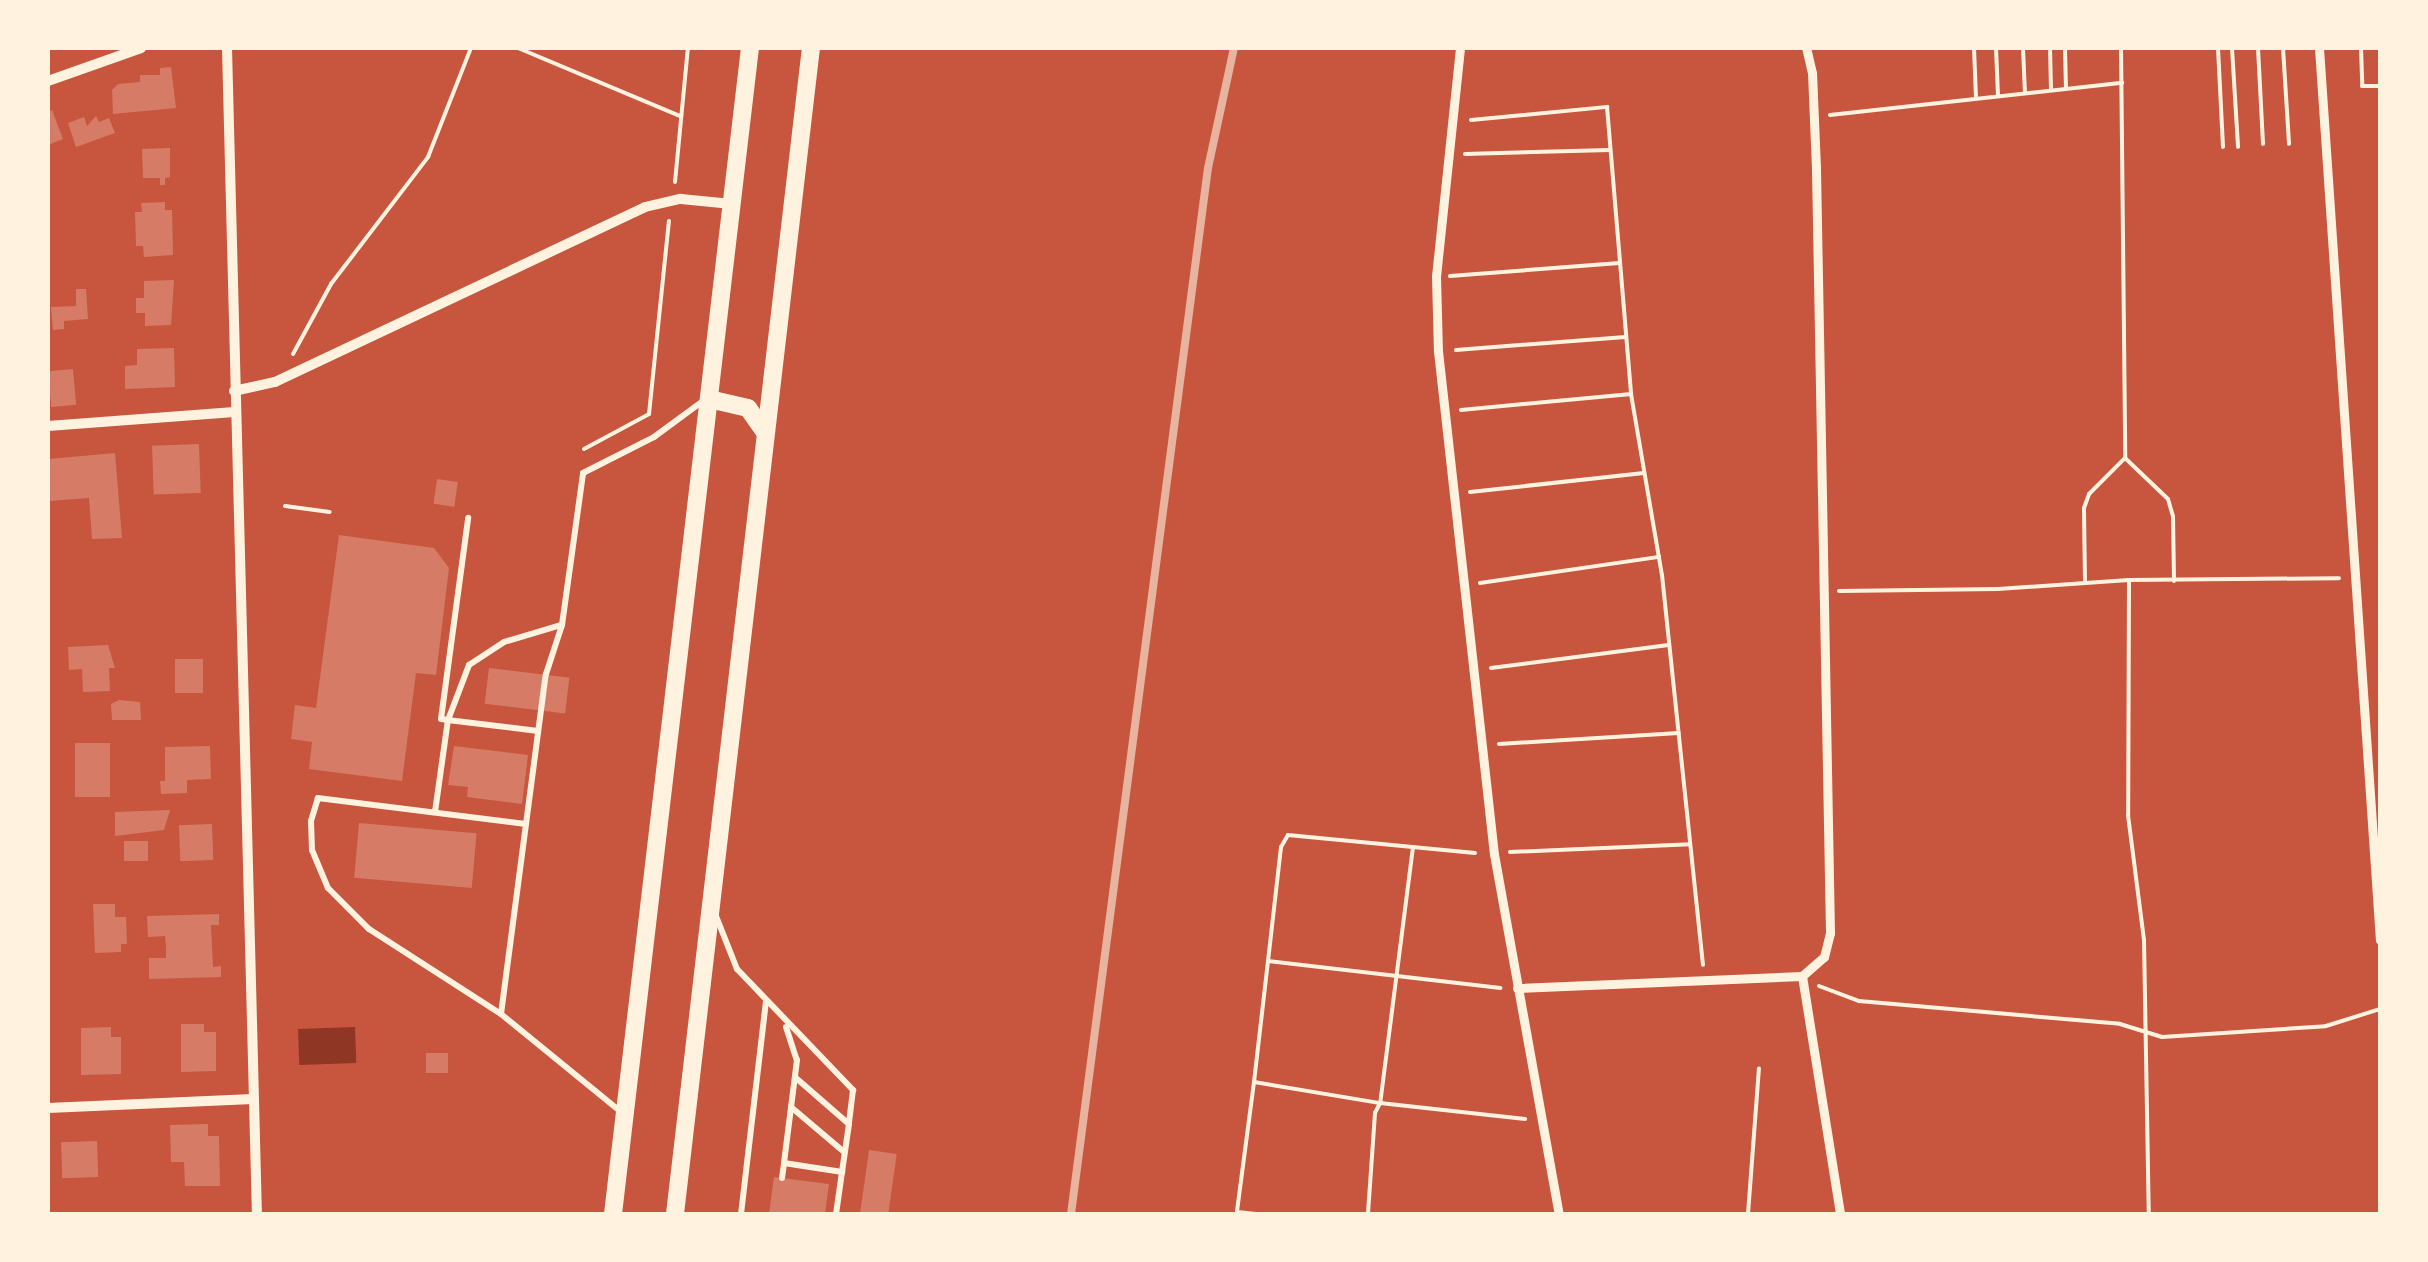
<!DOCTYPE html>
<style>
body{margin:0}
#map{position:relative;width:2428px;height:1262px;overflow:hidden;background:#c8553d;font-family:"DM Sans",sans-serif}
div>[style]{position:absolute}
.water>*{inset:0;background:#8f3625;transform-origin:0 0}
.building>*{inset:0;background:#d67c66;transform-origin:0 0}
.path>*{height:4px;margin:-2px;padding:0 2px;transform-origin:2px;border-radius:2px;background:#fff3e0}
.service>*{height:6px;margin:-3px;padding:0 3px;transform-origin:3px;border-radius:3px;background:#fff3e0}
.pedestrian>*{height:9px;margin:-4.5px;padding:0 4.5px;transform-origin:4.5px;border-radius:4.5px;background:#fff3e0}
.minor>*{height:10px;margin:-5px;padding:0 5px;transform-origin:5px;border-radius:5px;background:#fff3e0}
.secondary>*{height:18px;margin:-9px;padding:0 9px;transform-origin:9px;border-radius:9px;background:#fff3e0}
.rail>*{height:8px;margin:-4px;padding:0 4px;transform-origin:4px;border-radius:4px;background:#e9b49f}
span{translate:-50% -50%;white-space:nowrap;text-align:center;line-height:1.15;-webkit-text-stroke:9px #fff3e0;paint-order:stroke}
.frame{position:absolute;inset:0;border:50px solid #fff3e0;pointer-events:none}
</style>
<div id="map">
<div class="water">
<div style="left:355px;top:1027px;width:36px;height:57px;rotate:88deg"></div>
</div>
<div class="building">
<div style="clip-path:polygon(171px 67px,176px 108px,113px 114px,112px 90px,118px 84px,140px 82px,140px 75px,160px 75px,160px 68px)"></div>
<div style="clip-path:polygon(52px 110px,63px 139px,48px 145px,48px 112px)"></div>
<div style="clip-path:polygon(96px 116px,99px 122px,109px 118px,115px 133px,76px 147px,68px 123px,84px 117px,87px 126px)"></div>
<div style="clip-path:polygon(170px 148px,170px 177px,165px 178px,165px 185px,160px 185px,160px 178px,143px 178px,142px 149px)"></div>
<div style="clip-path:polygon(165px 202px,165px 210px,172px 210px,173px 255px,144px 257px,143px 246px,136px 246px,135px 212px,142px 212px,141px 203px)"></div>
<div style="clip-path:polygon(174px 280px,171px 325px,145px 326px,145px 313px,136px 313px,136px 298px,144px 298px,144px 281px)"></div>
<div style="clip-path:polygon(76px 289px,86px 289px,88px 319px,64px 321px,64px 329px,53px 330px,51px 307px,76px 306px)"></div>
<div style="clip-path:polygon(174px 348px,175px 387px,125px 389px,125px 366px,137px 365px,137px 349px)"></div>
<div style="left:73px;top:369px;width:36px;height:25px;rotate:85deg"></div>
<div style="left:199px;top:444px;width:49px;height:47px;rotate:88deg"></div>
<div style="clip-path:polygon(115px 453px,122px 538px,92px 539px,89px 498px,50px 501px,48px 459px)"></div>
<div style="left:437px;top:479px;width:21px;height:25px;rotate:8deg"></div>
<div style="clip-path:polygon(339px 535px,434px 548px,449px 568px,436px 675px,416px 673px,402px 781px,309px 769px,312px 742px,291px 739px,295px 705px,316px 708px)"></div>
<div style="clip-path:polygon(108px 645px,115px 668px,109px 668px,110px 691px,83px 692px,82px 669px,69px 670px,68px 647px)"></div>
<div style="left:175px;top:659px;width:28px;height:34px"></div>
<div style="left:489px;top:668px;width:81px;height:36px;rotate:7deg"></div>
<div style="clip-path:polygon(119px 700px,140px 702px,141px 720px,112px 720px,111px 704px)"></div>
<div style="left:110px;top:743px;width:54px;height:35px;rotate:90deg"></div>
<div style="clip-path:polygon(210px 746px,211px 779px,187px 780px,187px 793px,161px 794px,160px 781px,165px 781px,165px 747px)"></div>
<div style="clip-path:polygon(454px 746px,528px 755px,522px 804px,467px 797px,468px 787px,448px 785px)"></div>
<div style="clip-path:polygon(170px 810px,164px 830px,115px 836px,115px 812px)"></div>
<div style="left:359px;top:823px;width:118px;height:55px;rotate:5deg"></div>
<div style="left:212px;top:824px;width:36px;height:33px;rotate:88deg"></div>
<div style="left:148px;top:841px;width:20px;height:24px;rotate:90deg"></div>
<div style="clip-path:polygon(93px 904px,115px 904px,115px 917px,126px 917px,127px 944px,121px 944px,121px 952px,95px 953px)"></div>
<div style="clip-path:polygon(219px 914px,219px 925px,211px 925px,213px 967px,221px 966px,221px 977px,149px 979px,149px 958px,166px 958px,166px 947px,165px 936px,148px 937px,147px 916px)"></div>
<div style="clip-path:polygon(181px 1024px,204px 1024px,204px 1032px,216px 1032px,216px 1071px,181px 1072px)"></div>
<div style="clip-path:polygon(111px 1027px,111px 1037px,121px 1037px,121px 1074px,81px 1075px,81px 1028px)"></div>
<div style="left:426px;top:1053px;width:22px;height:20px"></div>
<div style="clip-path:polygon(208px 1124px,208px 1136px,219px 1136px,220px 1186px,185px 1186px,184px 1162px,171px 1162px,170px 1125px)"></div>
<div style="left:97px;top:1141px;width:36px;height:36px;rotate:88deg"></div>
<div style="left:869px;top:1150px;width:28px;height:64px;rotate:8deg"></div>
<div style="clip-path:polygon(774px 1177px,829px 1184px,825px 1214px,769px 1214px)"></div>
</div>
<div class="path">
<div style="left:518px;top:48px;width:176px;rotate:22.8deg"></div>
<div style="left:1974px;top:48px;width:50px;rotate:87.7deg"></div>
<div style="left:1996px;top:48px;width:47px;rotate:87.6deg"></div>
<div style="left:2023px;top:48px;width:45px;rotate:87.5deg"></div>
<div style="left:2050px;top:48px;width:41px;rotate:88.6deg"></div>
<div style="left:2065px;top:48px;width:40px;rotate:88.6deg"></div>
<div style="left:2121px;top:48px;width:410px;rotate:89.4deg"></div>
<div style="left:2125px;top:458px;width:59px;rotate:43.6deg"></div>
<div style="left:2168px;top:499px;width:18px;rotate:74deg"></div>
<div style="left:2173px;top:516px;width:65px;rotate:89.1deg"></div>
<div style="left:2218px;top:48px;width:99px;rotate:87.1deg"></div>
<div style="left:2232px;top:48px;width:99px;rotate:86.5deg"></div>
<div style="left:2258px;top:48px;width:96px;rotate:87deg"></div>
<div style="left:2283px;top:48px;width:96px;rotate:86.4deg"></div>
<div style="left:2361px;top:48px;width:38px;rotate:88deg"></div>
<div style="left:2362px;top:86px;width:18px"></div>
<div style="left:1830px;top:115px;width:294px;rotate:-6.3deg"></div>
<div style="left:1471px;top:120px;width:137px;rotate:-5.5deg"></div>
<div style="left:1607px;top:107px;width:288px;rotate:85.2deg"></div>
<div style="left:1631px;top:394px;width:184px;rotate:80.3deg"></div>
<div style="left:1662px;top:575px;width:392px;rotate:84deg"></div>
<div style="left:1465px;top:154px;width:145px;rotate:-1.6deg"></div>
<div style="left:675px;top:182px;width:135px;rotate:-84.5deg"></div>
<div style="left:1450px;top:276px;width:170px;rotate:-4.4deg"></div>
<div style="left:1456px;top:350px;width:170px;rotate:-4.4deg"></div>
<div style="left:293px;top:354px;width:80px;rotate:-61.5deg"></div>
<div style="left:331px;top:284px;width:160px;rotate:-52.6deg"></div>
<div style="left:428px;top:157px;width:117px;rotate:-68.5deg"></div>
<div style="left:1461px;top:410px;width:171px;rotate:-5.4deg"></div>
<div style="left:584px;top:449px;width:74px;rotate:-28.3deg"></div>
<div style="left:649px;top:414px;width:194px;rotate:-84.1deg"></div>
<div style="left:1470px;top:492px;width:175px;rotate:-6.2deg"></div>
<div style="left:285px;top:506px;width:45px;rotate:7.6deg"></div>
<div style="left:2129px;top:580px;width:235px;rotate:90.2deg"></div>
<div style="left:2128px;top:815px;width:126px;rotate:82.7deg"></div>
<div style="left:2144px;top:940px;width:274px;rotate:89deg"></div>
<div style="left:2085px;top:582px;width:74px;rotate:-90.8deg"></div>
<div style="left:2084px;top:508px;width:15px;rotate:-70deg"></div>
<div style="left:2089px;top:494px;width:51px;rotate:-45deg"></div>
<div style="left:1480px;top:583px;width:181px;rotate:-8.3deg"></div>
<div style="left:1839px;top:591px;width:159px;rotate:-0.7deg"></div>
<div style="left:1998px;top:589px;width:131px;rotate:-3.9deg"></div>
<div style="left:2129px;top:580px;width:210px;rotate:-0.5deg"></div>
<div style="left:1491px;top:668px;width:179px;rotate:-7.4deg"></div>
<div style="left:1499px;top:744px;width:180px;rotate:-3.5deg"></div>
<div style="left:1413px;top:847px;width:258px;rotate:97.3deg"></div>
<div style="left:1380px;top:1103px;width:146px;rotate:6.3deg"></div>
<div style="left:1510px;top:852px;width:180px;rotate:-2.5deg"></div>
<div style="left:1475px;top:853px;width:188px;rotate:-174.5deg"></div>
<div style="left:1288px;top:835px;width:14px;rotate:120deg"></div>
<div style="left:1281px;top:847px;width:115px;rotate:96.5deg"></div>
<div style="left:1268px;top:961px;width:234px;rotate:6.6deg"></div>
<div style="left:1268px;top:961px;width:122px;rotate:96.6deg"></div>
<div style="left:1254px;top:1082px;width:128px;rotate:9.5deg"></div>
<div style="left:1380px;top:1103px;width:11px;rotate:117deg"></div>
<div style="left:1375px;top:1113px;width:101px;rotate:94deg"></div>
<div style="left:1819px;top:986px;width:43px;rotate:20.6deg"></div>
<div style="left:1859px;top:1001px;width:262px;rotate:5deg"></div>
<div style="left:2120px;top:1024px;width:44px;rotate:17.2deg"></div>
<div style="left:2162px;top:1037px;width:164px;rotate:-3.8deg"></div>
<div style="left:2326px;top:1026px;width:57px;rotate:-17.5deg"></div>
<div style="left:1254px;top:1082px;width:131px;rotate:97.5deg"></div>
<div style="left:1237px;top:1212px;width:19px;rotate:6deg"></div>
<div style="left:1748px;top:1214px;width:146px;rotate:-85.7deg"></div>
</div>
<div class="service">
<div style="left:538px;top:731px;width:91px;rotate:-173deg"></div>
<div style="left:448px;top:720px;width:59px;rotate:-69.1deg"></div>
<div style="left:469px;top:665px;width:42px;rotate:-33.3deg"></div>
<div style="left:504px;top:642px;width:59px;rotate:-16.6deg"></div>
<div style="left:435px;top:812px;width:93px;rotate:-82deg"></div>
<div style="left:448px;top:720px;width:7px;rotate:-172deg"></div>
<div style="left:441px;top:719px;width:203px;rotate:-82.3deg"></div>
<div style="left:526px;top:824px;width:210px;rotate:-172.9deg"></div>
<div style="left:318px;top:798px;width:24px;rotate:107deg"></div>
<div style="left:311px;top:821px;width:29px;rotate:88deg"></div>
<div style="left:312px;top:850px;width:41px;rotate:67.2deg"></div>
<div style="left:328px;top:888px;width:58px;rotate:45deg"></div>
<div style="left:369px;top:929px;width:157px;rotate:32.8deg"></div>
<div style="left:501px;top:1014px;width:155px;rotate:39.2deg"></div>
<div style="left:716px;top:916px;width:57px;rotate:68.4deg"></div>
<div style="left:737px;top:969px;width:168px;rotate:46.2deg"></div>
<div style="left:853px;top:1090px;width:34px;rotate:97deg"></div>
<div style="left:501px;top:1014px;width:343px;rotate:-82.5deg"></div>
<div style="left:546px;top:674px;width:52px;rotate:-71.9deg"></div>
<div style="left:562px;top:625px;width:153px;rotate:-82.1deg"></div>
<div style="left:583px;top:473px;width:80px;rotate:-26.9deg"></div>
<div style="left:654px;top:437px;width:61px;rotate:-36.3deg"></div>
<div style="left:786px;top:1027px;width:35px;rotate:72deg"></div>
<div style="left:797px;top:1060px;width:104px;rotate:97.2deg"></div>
<div style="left:784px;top:1163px;width:59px;rotate:8.8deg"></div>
<div style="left:842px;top:1172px;width:42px;rotate:98.1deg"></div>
<div style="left:796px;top:1078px;width:70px;rotate:41deg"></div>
<div style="left:849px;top:1124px;width:49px;rotate:98.3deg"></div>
<div style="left:791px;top:1107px;width:70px;rotate:40.3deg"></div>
<div style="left:782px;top:1178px;width:15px;rotate:-82deg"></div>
<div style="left:741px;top:1214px;width:213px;rotate:-83.3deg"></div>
</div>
<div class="pedestrian">
<div style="left:1460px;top:48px;width:229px;rotate:96deg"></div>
<div style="left:1436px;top:276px;width:75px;rotate:88.5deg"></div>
<div style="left:1438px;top:351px;width:506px;rotate:83.65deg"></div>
<div style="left:1494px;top:854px;width:366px;rotate:79.8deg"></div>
<div style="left:2319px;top:48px;width:894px;rotate:86.09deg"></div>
<div style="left:1802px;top:976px;width:241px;rotate:80.9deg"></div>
<div style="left:1517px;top:988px;width:285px;rotate:-2.4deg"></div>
<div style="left:1802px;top:976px;width:29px;rotate:-41deg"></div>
<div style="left:1824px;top:957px;width:25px;rotate:-76deg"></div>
<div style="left:1830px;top:933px;width:765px;rotate:-91.05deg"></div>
<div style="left:1816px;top:168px;width:95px;rotate:-92.4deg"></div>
<div style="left:1812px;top:73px;width:26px;rotate:-103deg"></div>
</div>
<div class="minor">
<div style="left:227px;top:48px;width:1166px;rotate:88.53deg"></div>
<div style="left:48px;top:81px;width:99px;rotate:-19.5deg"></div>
<div style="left:234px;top:391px;width:42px;rotate:-12.4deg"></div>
<div style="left:275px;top:382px;width:409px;rotate:-25.3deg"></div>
<div style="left:645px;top:207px;width:37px;rotate:-13deg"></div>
<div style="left:681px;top:199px;width:51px;rotate:5.6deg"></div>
<div style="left:48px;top:426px;width:187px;rotate:-4.3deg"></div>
<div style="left:48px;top:1108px;width:205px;rotate:-2.5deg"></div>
</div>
<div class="secondary">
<div style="left:709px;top:399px;width:40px;rotate:13deg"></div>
<div style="left:748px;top:408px;width:29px;rotate:55deg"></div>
<div style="left:613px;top:1214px;width:1174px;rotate:-83.3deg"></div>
<div style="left:675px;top:1214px;width:1174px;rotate:-83.35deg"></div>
</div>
<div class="rail">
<div style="left:1071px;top:1214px;width:1055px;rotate:-82.54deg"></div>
<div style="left:1208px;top:168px;width:123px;rotate:-77.8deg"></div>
</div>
<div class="frame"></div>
</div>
